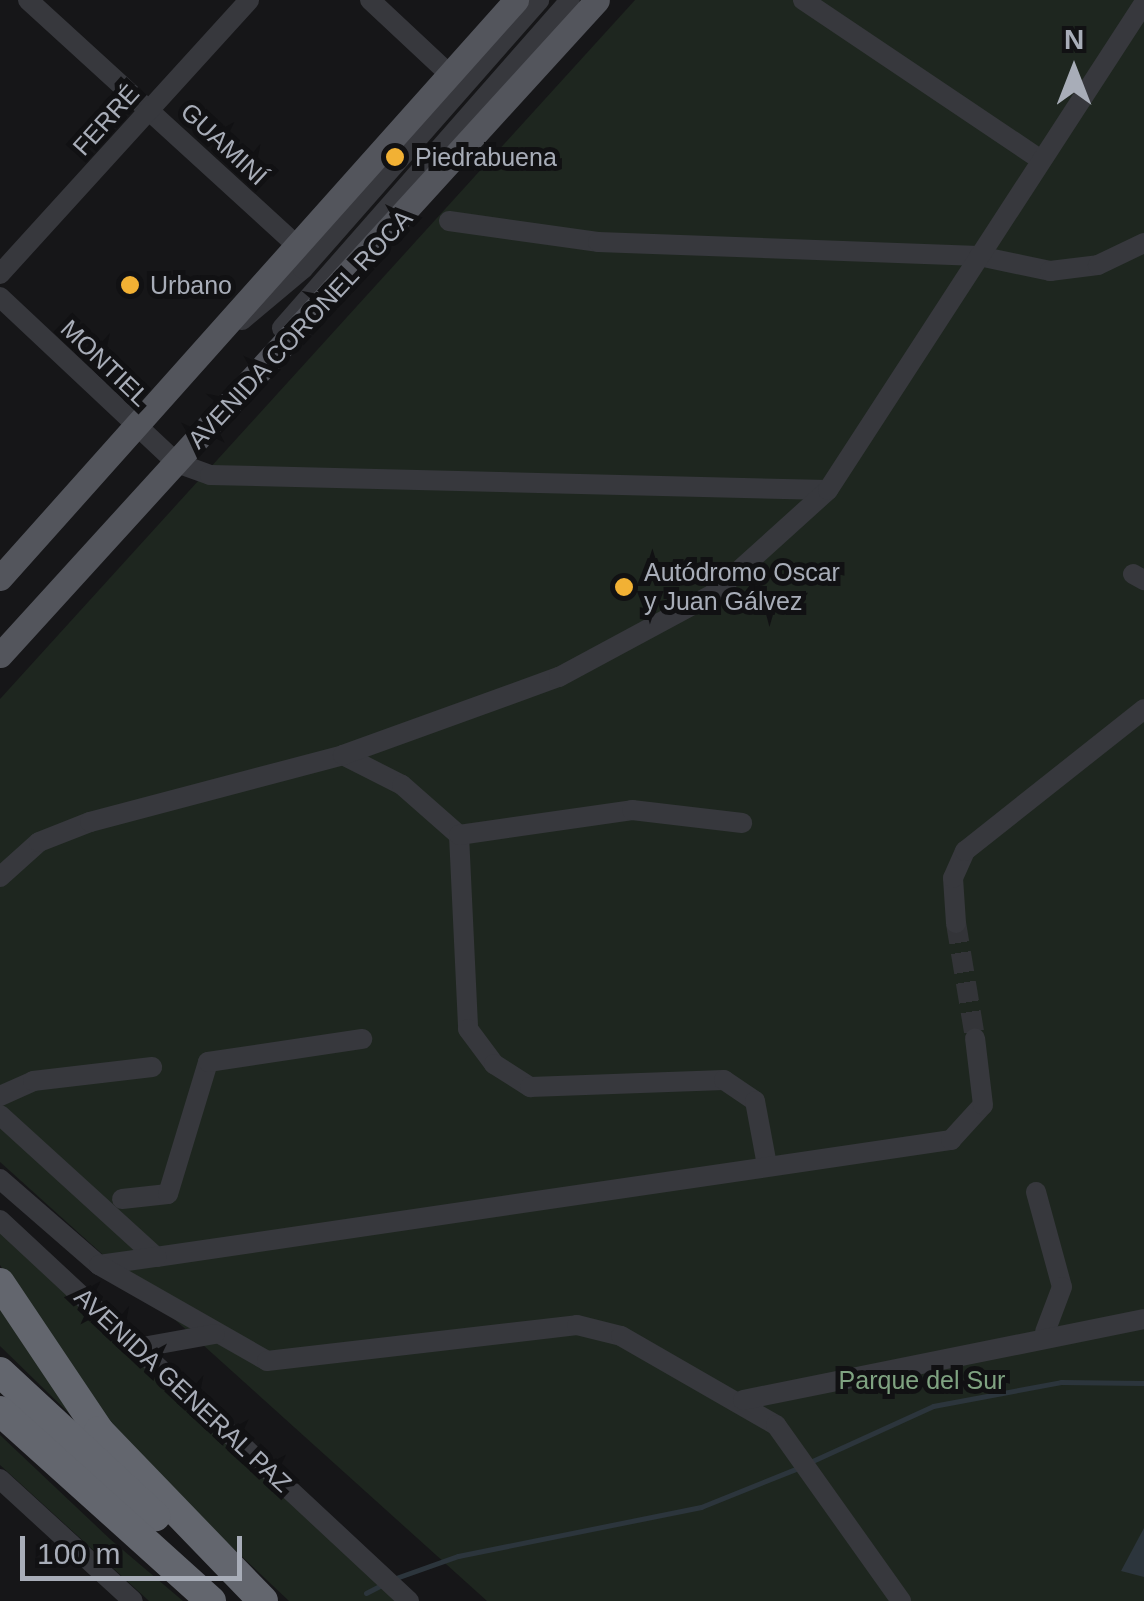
<!DOCTYPE html>
<meta charset="utf-8">
<style>
body{margin:0}
#map{position:relative;width:1144px;height:1601px;overflow:hidden;background:#161618;font-family:Arial,sans-serif}
div>[style]{position:absolute}
.green>*{inset:0;background:#1e261f}
.water>*{inset:0;background:#2c353c}
.stream>*{height:5px;margin:-2.5px;padding:0 2.5px;transform-origin:2.5px;border-radius:2.5px;background:#2c353c}
.minor-tunnel>*{height:20px;margin-top:-10px;transform-origin:0;background:repeating-linear-gradient(90deg,#333438 0 20px,transparent 0 30px)}
.minor>*{height:20px;margin:-10px;padding:0 10px;transform-origin:10px;border-radius:10px;background:#37383d}
.major>*{height:25px;margin:-12.5px;padding:0 12.5px;transform-origin:12.5px;border-radius:12.5px;background:#53555c}
.highway>*{height:30px;margin:-15px;padding:0 15px;transform-origin:15px;border-radius:15px;background:#63666e}
.dots>*{width:28px;height:28px;translate:-50% -50%;box-sizing:border-box;border:5px solid #111113;border-radius:50%}
span{translate:-50% -50%;white-space:nowrap;text-align:center;line-height:1.15;-webkit-text-stroke:10px #111113;paint-order:stroke}
.street-label{font-size:25px;color:#a8adb8}
.poi-label{font-size:25px;color:#a8adb8}
.left{translate:0 -50%;text-align:left}
.park-label{font-size:25px;color:#7fa381}
.north{position:absolute;left:1024px;top:20px;width:100px;height:100px;-webkit-text-stroke:8px #111113;paint-order:stroke;rotate:0deg;font-size:28px;font-weight:700;line-height:40px;text-align:center;color:#a8adb8}
.north::after{content:'';display:block;margin:auto;width:35px;height:45px;background:#a8adb8;clip-path:polygon(50% 0,100% 100%,50% 72%,0 100%)}
.scale{position:absolute;left:20px;top:1536px;width:222px;height:45px;box-sizing:border-box;border:5px solid #a8adb8;border-top:0;padding-left:12px;font-size:30px;line-height:35px;white-space:nowrap;color:#a8adb8;-webkit-text-stroke:8px #111113;paint-order:stroke}
</style>
<div id="map">
<div class="green">
<div style="clip-path:polygon(635px 0,1144px 0,1144px 1601px,487px 1601px,0 1162px,0 699px)"></div>
<div style="clip-path:polygon(0 1231px,404px 1601px,289px 1601px,142px 1462px,60px 1360px,0 1265px)"></div>
<div style="clip-path:polygon(0 1291px,80px 1424px,0 1346px)"></div>
<div style="clip-path:polygon(0 1435px,110px 1539px,183px 1601px,149px 1601px,0 1465px)"></div>
</div>
<div class="water">
<div style="clip-path:polygon(1144px 1528px,1144px 1577px,1121px 1571px)"></div>
</div>
<div class="stream">
<div style="left:808px;top:1463px;width:137px;rotate:-24.5deg"></div>
<div style="left:933px;top:1406px;width:130px;rotate:-10.6deg"></div>
<div style="left:1061px;top:1382px;width:83px;rotate:0.7deg"></div>
<div style="left:396px;top:1578px;width:66px;rotate:-19.5deg"></div>
<div style="left:458px;top:1556px;width:248px;rotate:-11.4deg"></div>
<div style="left:701px;top:1507px;width:105px;rotate:-21.9deg"></div>
<div style="left:366px;top:1593px;width:18px;rotate:-27deg"></div>
</div>
<div class="minor-tunnel">
<div style="left:956px;top:923px;width:117px;rotate:80.6deg"></div>
</div>
<div class="minor">
<div style="left:28px;top:0;width:363px;rotate:42.4deg"></div>
<div style="left:370px;top:0;width:108px;rotate:43.1deg"></div>
<div style="left:803px;top:0;width:285px;rotate:33.9deg"></div>
<div style="left:449px;top:221px;width:150px;rotate:8deg"></div>
<div style="left:598px;top:242px;width:381px;rotate:2.1deg"></div>
<div style="left:979px;top:256px;width:73px;rotate:11.9deg"></div>
<div style="left:1050px;top:271px;width:48px;rotate:-7.1deg"></div>
<div style="left:1098px;top:265px;width:51px;rotate:-25.6deg"></div>
<div style="left:0;top:274px;width:370px;rotate:-47.7deg"></div>
<div style="left:0;top:297px;width:243px;rotate:43.2deg"></div>
<div style="left:177px;top:463px;width:35px;rotate:20deg"></div>
<div style="left:210px;top:475px;width:618px;rotate:1.39deg"></div>
<div style="left:242px;top:320px;width:80px;rotate:-39.9deg"></div>
<div style="left:303px;top:269px;width:358px;rotate:-48.7deg"></div>
<div style="left:282px;top:328px;width:436px;rotate:-48.7deg"></div>
<div style="left:1133px;top:574px;width:13px;rotate:29deg"></div>
<div style="left:343px;top:755px;width:66px;rotate:27deg"></div>
<div style="left:402px;top:785px;width:76px;rotate:41.3deg"></div>
<div style="left:459px;top:835px;width:194px;rotate:87.3deg"></div>
<div style="left:468px;top:1029px;width:44px;rotate:53.4deg"></div>
<div style="left:494px;top:1064px;width:43px;rotate:32.6deg"></div>
<div style="left:530px;top:1087px;width:194px;rotate:-2.1deg"></div>
<div style="left:724px;top:1080px;width:37px;rotate:34deg"></div>
<div style="left:755px;top:1101px;width:65px;rotate:79.4deg"></div>
<div style="left:459px;top:835px;width:175px;rotate:-8.2deg"></div>
<div style="left:632px;top:810px;width:111px;rotate:6.7deg"></div>
<div style="left:0;top:877px;width:52px;rotate:-41.9deg"></div>
<div style="left:39px;top:842px;width:55px;rotate:-21.4deg"></div>
<div style="left:90px;top:822px;width:262px;rotate:-14.8deg"></div>
<div style="left:343px;top:755px;width:230px;rotate:-19.9deg"></div>
<div style="left:559px;top:677px;width:175px;rotate:-28.3deg"></div>
<div style="left:713px;top:594px;width:155px;rotate:-42.1deg"></div>
<div style="left:828px;top:490px;width:581px;rotate:-57.02deg"></div>
<div style="left:956px;top:923px;width:45px;rotate:-93.8deg"></div>
<div style="left:953px;top:878px;width:30px;rotate:-66deg"></div>
<div style="left:965px;top:851px;width:228px;rotate:-38.4deg"></div>
<div style="left:0;top:1096px;width:36px;rotate:-24deg"></div>
<div style="left:33px;top:1081px;width:120px;rotate:-6.7deg"></div>
<div style="left:0;top:1115px;width:211px;rotate:42.3deg"></div>
<div style="left:156px;top:1257px;width:804px;rotate:-8.37deg"></div>
<div style="left:951px;top:1140px;width:47px;rotate:-47.6deg"></div>
<div style="left:983px;top:1105px;width:67px;rotate:-96.8deg"></div>
<div style="left:0;top:1179px;width:131px;rotate:41deg"></div>
<div style="left:99px;top:1265px;width:58px;rotate:-8deg"></div>
<div style="left:1036px;top:1192px;width:98px;rotate:74.7deg"></div>
<div style="left:1062px;top:1287px;width:48px;rotate:110.7deg"></div>
<div style="left:122px;top:1199px;width:46px;rotate:-6.2deg"></div>
<div style="left:168px;top:1194px;width:138px;rotate:-73.1deg"></div>
<div style="left:208px;top:1062px;width:156px;rotate:-8.5deg"></div>
<div style="left:0;top:1220px;width:559px;rotate:42.97deg"></div>
<div style="left:99px;top:1265px;width:193px;rotate:29.7deg"></div>
<div style="left:267px;top:1361px;width:312px;rotate:-6.6deg"></div>
<div style="left:577px;top:1325px;width:45px;rotate:14deg"></div>
<div style="left:621px;top:1336px;width:179px;rotate:29.9deg"></div>
<div style="left:776px;top:1425px;width:216px;rotate:54.6deg"></div>
<div style="left:137px;top:1348px;width:79px;rotate:-10.2deg"></div>
<div style="left:743px;top:1400px;width:409px;rotate:-11.4deg"></div>
<div style="left:0;top:1479px;width:180px;rotate:42.5deg"></div>
</div>
<div class="major">
<div style="left:0;top:578px;width:775px;rotate:-48.24deg"></div>
<div style="left:0;top:655px;width:886px;rotate:-47.65deg"></div>
</div>
<div class="highway">
<div style="left:0;top:1283px;width:178px;rotate:56.2deg"></div>
<div style="left:99px;top:1431px;width:236px;rotate:46deg"></div>
<div style="left:0;top:1372px;width:212px;rotate:42.9deg"></div>
<div style="left:0;top:1411px;width:284px;rotate:42deg"></div>
</div>
<div class="dots">
<div style="left:395px;top:157px;background:#f2b134"></div>
<div style="left:130px;top:285px;background:#f2b134"></div>
<div style="left:624px;top:587px;background:#f2b134"></div>
</div>
<div class="street-label">
<span style="left:106px;top:120px;rotate:-48deg">FERRÉ</span>
<span style="left:224px;top:144px;rotate:43deg">GUAMINÍ</span>
<span style="left:300px;top:329px;rotate:-47deg">AVENIDA CORONEL ROCA</span>
<span style="left:105px;top:363px;rotate:44deg">MONTIEL</span>
<span style="left:183px;top:1390px;rotate:43deg">AVENIDA GENERAL PAZ</span>
</div>
<div class="poi-label">
<span class="left" style="left:415px;top:157px">Piedrabuena</span>
<span class="left" style="left:150px;top:285px">Urbano</span>
<span class="left" style="left:644px;top:587px">Autódromo Oscar<br>y Juan Gálvez</span>
</div>
<div class="park-label">
<span style="left:922px;top:1380px">Parque del Sur</span>
</div>
<div class="north">N</div>
<div class="scale">100 m</div>
</div>
